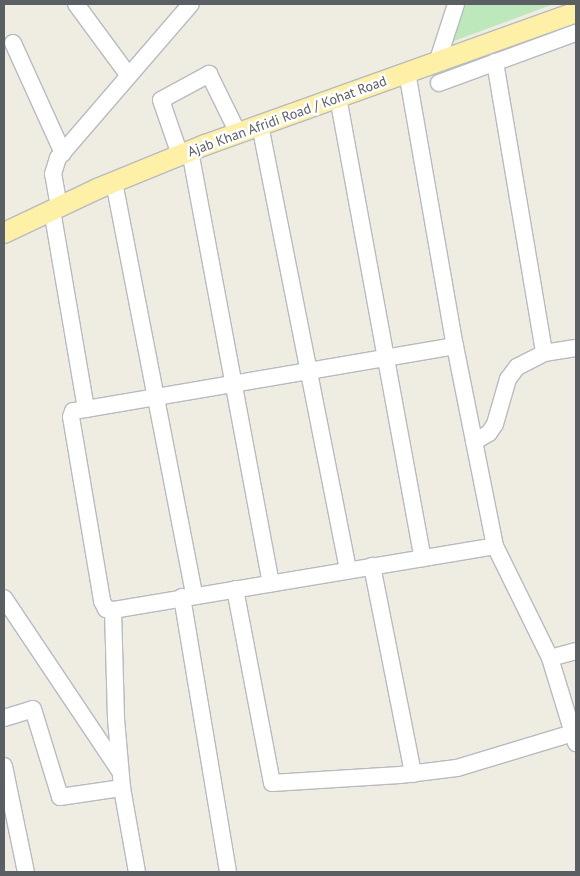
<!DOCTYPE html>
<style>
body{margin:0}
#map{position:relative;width:580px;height:876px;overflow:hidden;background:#efece2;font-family:"PT Sans",sans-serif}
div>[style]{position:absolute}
.green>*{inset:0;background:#bde8bc}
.roads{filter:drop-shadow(1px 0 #b7bbc0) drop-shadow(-1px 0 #b7bbc0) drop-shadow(0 1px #b7bbc0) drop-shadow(0 -1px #b7bbc0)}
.minor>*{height:16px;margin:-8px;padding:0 8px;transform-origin:8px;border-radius:8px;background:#fff}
.major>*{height:20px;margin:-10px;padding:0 10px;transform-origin:10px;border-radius:10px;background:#fff0a7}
span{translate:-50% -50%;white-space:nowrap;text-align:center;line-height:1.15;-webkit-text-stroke:5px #fff;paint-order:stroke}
.street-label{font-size:14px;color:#5a5f64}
.frame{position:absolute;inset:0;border:5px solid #5a5f64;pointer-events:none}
</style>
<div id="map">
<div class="green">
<div style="clip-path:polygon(456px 4px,551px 4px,551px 5px,435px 48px)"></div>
</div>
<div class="roads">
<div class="minor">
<div style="left:76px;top:4px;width:89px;rotate:53.6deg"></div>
<div style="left:13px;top:43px;width:121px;rotate:65.6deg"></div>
<div style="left:495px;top:62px;width:295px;rotate:80.4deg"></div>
<div style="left:437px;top:63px;width:62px;rotate:-72.1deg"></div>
<div style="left:407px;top:72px;width:278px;rotate:80.1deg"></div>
<div style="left:455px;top:346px;width:204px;rotate:78.7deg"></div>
<div style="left:495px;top:546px;width:125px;rotate:63.8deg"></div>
<div style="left:550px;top:658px;width:89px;rotate:73deg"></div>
<div style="left:439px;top:83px;width:146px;rotate:-20.1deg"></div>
<div style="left:338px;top:97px;width:469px;rotate:79.6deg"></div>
<div style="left:260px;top:125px;width:454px;rotate:78.8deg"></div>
<div style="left:190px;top:151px;width:440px;rotate:79.4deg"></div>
<div style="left:180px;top:155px;width:58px;rotate:-109.1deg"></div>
<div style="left:161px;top:100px;width:55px;rotate:-28.4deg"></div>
<div style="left:209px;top:74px;width:66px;rotate:63.8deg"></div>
<div style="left:114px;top:182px;width:421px;rotate:79deg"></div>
<div style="left:59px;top:207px;width:34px;rotate:-100deg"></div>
<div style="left:53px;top:174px;width:17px;rotate:-73deg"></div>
<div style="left:58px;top:158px;width:203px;rotate:-49.2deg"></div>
<div style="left:52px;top:210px;width:202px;rotate:80.3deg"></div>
<div style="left:455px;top:346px;width:387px;rotate:170.3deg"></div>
<div style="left:73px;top:411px;width:6px;rotate:108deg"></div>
<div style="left:71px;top:417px;width:187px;rotate:80.4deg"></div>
<div style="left:102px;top:601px;width:9px;rotate:63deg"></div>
<div style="left:106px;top:609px;width:7px;rotate:8deg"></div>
<div style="left:113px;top:610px;width:387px;rotate:-9.5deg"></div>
<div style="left:474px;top:442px;width:17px;rotate:-31deg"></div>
<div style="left:489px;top:433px;width:11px;rotate:-56deg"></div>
<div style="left:495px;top:424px;width:47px;rotate:-73.9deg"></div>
<div style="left:508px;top:379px;width:15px;rotate:-53deg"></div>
<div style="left:517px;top:367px;width:30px;rotate:-27deg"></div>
<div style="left:544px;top:353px;width:32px;rotate:-9deg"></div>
<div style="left:372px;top:566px;width:212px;rotate:78.8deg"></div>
<div style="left:235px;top:589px;width:197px;rotate:79.2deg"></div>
<div style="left:272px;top:783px;width:128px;rotate:-3.6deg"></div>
<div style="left:400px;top:775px;width:57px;rotate:-7deg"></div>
<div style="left:457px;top:768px;width:121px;rotate:-16.8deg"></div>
<div style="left:182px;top:597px;width:279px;rotate:80.5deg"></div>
<div style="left:4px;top:598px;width:208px;rotate:56.2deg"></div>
<div style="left:113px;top:610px;width:109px;rotate:88.4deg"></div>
<div style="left:116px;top:719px;width:69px;rotate:85deg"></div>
<div style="left:122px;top:788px;width:85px;rotate:79.9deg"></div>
<div style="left:550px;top:658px;width:27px;rotate:-15deg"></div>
<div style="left:4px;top:718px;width:30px;rotate:-17deg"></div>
<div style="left:33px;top:709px;width:92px;rotate:72.9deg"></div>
<div style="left:60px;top:797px;width:63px;rotate:-8.3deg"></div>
<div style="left:4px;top:766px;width:108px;rotate:78.3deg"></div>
</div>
<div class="major">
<div style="left:4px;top:233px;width:103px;rotate:-25.3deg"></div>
<div style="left:97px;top:189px;width:117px;rotate:-22.2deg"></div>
<div style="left:205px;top:145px;width:394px;rotate:-19.7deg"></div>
</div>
</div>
<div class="street-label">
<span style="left:287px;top:116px;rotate:-20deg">Ajab Khan Afridi Road / Kohat Road</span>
</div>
<div class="frame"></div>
</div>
